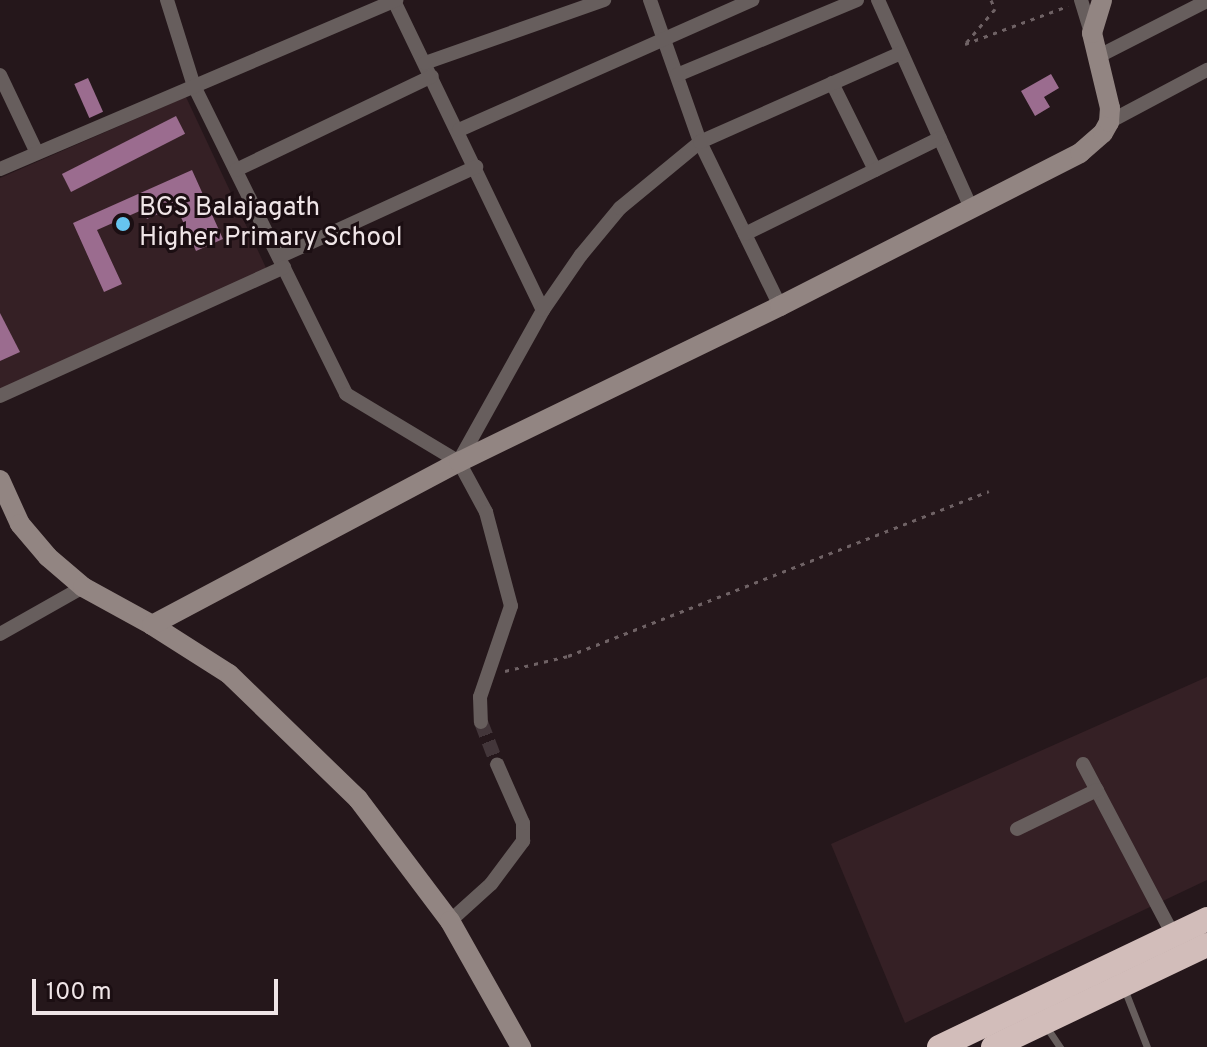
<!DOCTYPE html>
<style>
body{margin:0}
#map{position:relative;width:1207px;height:1047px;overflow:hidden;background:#25171b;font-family:Overpass,sans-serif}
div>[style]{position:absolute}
.built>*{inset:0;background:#352025}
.building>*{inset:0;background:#9b6c8f;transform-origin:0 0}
.street-tunnel>*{height:14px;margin-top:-7px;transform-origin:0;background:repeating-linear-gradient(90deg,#43363a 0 14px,transparent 0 21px)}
.path>*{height:3px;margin-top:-1.5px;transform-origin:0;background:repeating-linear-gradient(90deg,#6f6265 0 4px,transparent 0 10px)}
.lane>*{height:7px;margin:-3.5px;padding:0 3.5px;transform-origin:3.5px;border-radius:3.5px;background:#675e5d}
.street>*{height:14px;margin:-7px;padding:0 7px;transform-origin:7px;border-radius:7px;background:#675e5d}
.secondary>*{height:20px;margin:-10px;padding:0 10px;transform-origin:10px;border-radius:10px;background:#928582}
.highway>*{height:24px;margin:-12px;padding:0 12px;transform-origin:12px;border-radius:12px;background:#d2bdba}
.dots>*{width:22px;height:22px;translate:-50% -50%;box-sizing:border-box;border:4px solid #1b0e12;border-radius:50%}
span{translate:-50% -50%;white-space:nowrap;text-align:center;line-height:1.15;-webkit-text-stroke:6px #1b0e12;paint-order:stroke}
.poi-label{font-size:26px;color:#efe5e7}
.left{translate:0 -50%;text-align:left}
.scale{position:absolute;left:32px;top:979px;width:246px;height:36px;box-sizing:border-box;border:4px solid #efe5e7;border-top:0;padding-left:10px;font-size:24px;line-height:28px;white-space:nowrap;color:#efe5e7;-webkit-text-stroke:6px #1b0e12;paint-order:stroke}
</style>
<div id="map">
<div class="built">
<div style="clip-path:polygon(186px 97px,267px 270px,0 389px,0 178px)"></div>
<div style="clip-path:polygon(1207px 677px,1207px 880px,905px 1023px,831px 844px)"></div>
</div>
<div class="building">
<div style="clip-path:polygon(1051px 74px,1059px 88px,1044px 97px,1050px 107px,1035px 116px,1021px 91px)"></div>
<div style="left:88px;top:78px;width:37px;height:15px;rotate:66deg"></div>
<div style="left:176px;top:116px;width:20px;height:128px;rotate:63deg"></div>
<div style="clip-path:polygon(192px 170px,223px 239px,196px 251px,176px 206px,147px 219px,142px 210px,97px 230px,122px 284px,104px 292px,73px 223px)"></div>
<div style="clip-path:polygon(0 313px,20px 352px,0 361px)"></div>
</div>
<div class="street-tunnel">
<div style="left:481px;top:722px;width:45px;rotate:69.1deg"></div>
</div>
<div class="path">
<div style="left:991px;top:0;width:10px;rotate:66deg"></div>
<div style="left:995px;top:9px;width:46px;rotate:130.6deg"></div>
<div style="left:965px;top:44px;width:110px;rotate:-20.3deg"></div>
<div style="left:505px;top:671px;width:65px;rotate:-13.4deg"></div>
<div style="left:568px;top:656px;width:452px;rotate:-21.4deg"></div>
</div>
<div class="lane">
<div style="left:1125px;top:991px;width:60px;rotate:68.6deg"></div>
<div style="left:1045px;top:1025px;width:27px;rotate:56deg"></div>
</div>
<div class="street">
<div style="left:167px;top:0;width:90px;rotate:72.6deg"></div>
<div style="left:194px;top:86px;width:343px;rotate:63.7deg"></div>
<div style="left:346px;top:394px;width:132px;rotate:31deg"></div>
<div style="left:459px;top:462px;width:57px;rotate:61.6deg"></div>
<div style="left:486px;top:512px;width:97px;rotate:75.1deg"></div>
<div style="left:511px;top:606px;width:96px;rotate:108.8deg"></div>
<div style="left:480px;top:697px;width:25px;rotate:88deg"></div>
<div style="left:650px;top:0;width:151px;rotate:70.6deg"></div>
<div style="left:700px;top:142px;width:182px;rotate:64deg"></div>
<div style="left:878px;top:0;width:228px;rotate:65.9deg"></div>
<div style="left:1081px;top:0;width:34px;rotate:73deg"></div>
<div style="left:394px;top:1px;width:343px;rotate:64.3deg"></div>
<div style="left:1097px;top:57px;width:123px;rotate:-27deg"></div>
<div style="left:425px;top:63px;width:190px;rotate:-19.4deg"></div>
<div style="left:0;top:75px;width:86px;rotate:64.6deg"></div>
<div style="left:677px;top:75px;width:195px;rotate:-22.6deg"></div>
<div style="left:832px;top:83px;width:97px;rotate:63.7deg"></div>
<div style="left:1109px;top:122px;width:111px;rotate:-28deg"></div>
<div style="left:459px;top:130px;width:321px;rotate:-23.9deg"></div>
<div style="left:0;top:169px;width:431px;rotate:-23.1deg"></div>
<div style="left:236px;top:170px;width:217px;rotate:-25.6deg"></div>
<div style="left:745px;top:234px;width:217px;rotate:-26.2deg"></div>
<div style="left:279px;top:257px;width:217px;rotate:-24.6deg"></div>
<div style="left:0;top:396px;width:312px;rotate:-24.4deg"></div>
<div style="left:459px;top:461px;width:173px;rotate:-60.9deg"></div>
<div style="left:543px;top:310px;width:67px;rotate:-55.4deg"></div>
<div style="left:581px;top:255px;width:61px;rotate:-50.3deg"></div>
<div style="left:620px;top:208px;width:104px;rotate:-39.5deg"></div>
<div style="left:700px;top:142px;width:220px;rotate:-23.9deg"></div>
<div style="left:0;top:634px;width:95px;rotate:-29.5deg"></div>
<div style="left:1083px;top:764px;width:193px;rotate:62.2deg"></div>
<div style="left:1017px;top:829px;width:89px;rotate:-26deg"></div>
<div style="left:450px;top:921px;width:55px;rotate:-42.1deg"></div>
<div style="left:491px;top:884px;width:54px;rotate:-53.3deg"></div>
<div style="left:523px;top:841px;width:18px;rotate:-90deg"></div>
<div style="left:523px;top:823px;width:64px;rotate:-113.8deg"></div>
</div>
<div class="secondary">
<div style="left:0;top:480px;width:48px;rotate:65.6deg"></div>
<div style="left:20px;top:524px;width:43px;rotate:49.7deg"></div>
<div style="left:48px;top:557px;width:46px;rotate:40.6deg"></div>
<div style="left:83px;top:587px;width:79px;rotate:28.8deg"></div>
<div style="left:152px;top:625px;width:91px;rotate:32.5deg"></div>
<div style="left:229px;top:674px;width:180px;rotate:44.1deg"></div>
<div style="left:358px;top:799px;width:153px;rotate:53deg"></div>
<div style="left:450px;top:921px;width:145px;rotate:60.6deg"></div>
<div style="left:152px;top:625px;width:348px;rotate:-28deg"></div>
<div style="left:459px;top:462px;width:357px;rotate:-25.9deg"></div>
<div style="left:780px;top:306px;width:337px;rotate:-27deg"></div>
<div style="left:1080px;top:153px;width:30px;rotate:-41deg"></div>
<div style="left:1103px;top:133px;width:13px;rotate:-61deg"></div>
<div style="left:1109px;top:122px;width:14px;rotate:-86deg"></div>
<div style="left:1110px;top:108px;width:77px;rotate:-103.5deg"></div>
<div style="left:1092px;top:33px;width:34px;rotate:-73deg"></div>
</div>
<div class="highway">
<div style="left:939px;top:1047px;width:297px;rotate:-25.5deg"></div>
<div style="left:993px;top:1047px;width:237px;rotate:-25.5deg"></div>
</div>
<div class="dots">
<div style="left:123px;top:224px;background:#66c4ef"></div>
</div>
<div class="poi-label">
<span class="left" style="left:139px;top:224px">BGS Balajagath<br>Higher Primary School</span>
</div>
<div class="scale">100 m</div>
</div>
